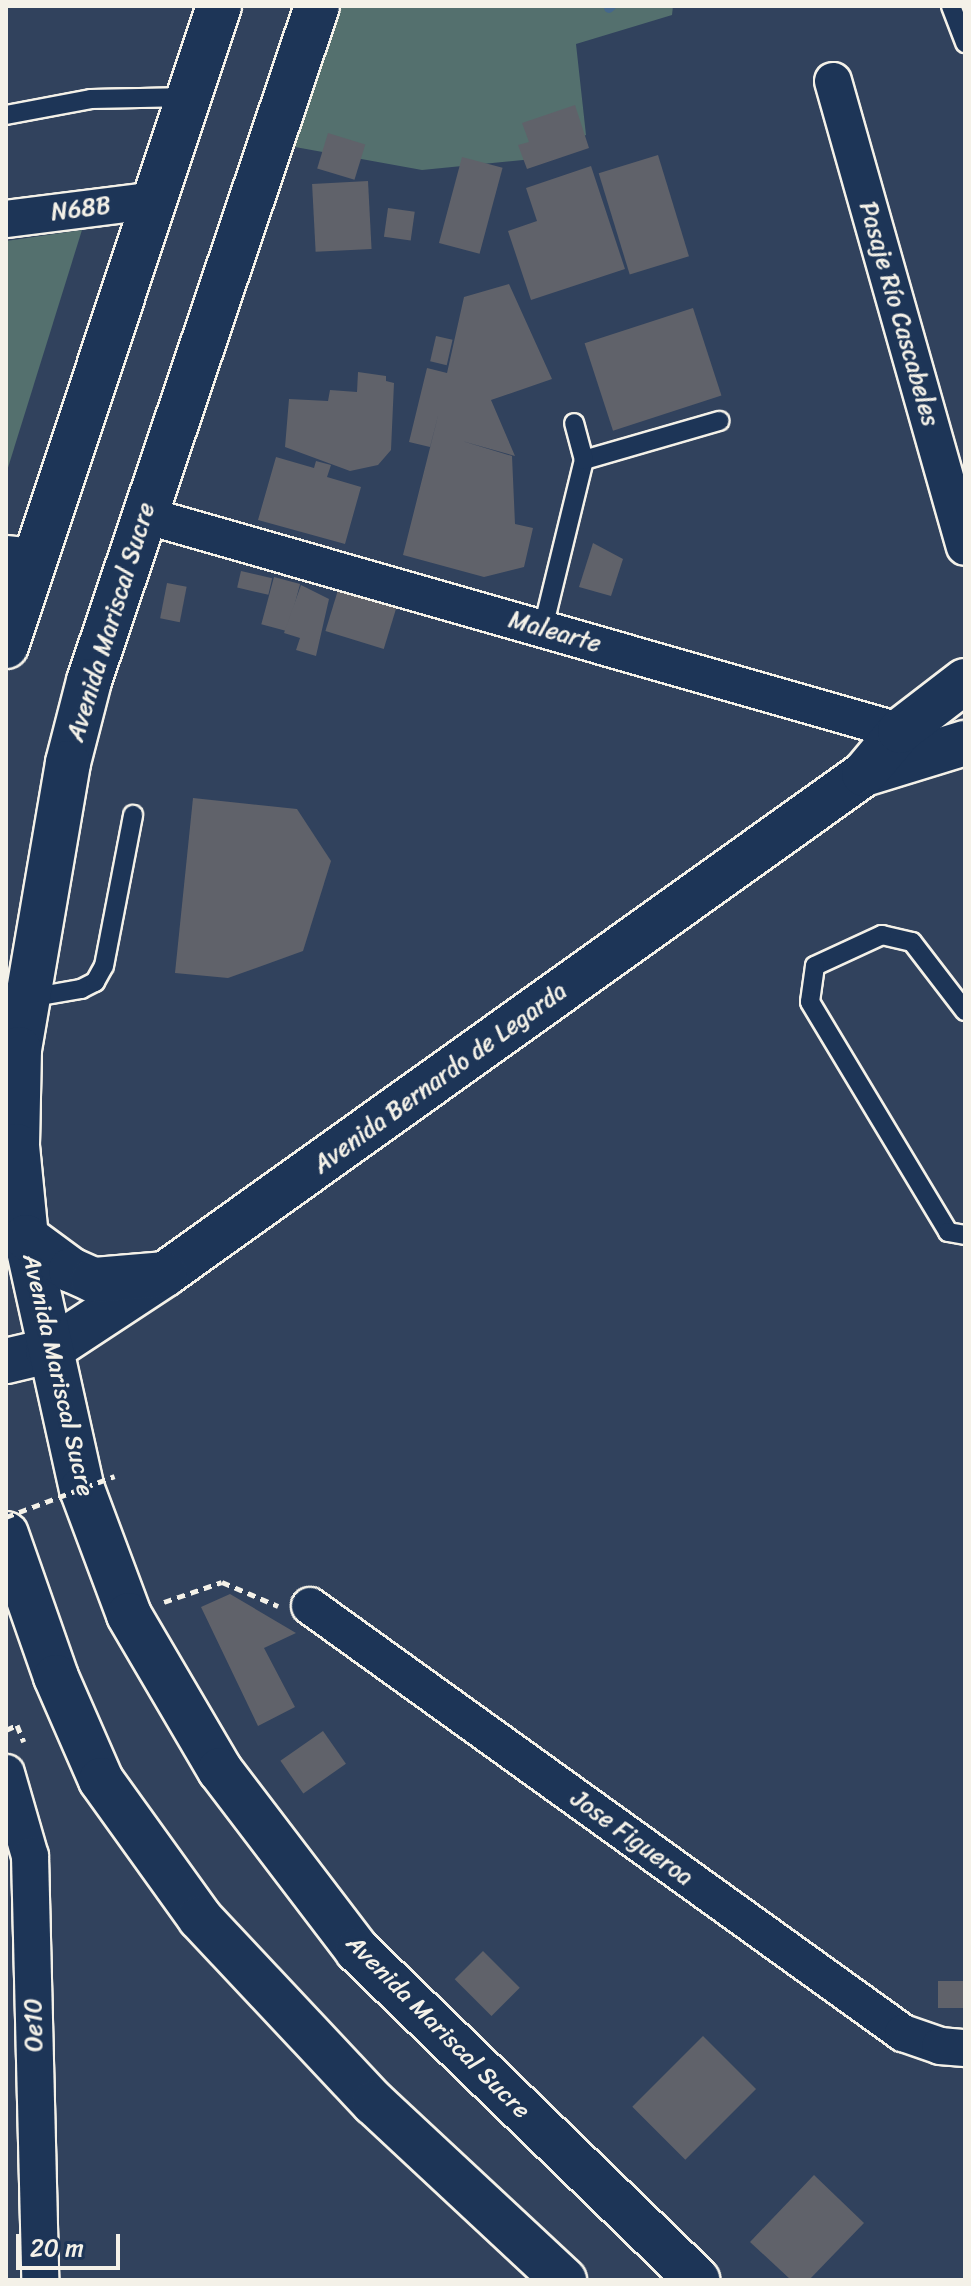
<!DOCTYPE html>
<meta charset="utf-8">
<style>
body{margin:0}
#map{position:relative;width:971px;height:2286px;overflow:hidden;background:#31425d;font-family:Sriracha,sans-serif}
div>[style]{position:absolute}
.green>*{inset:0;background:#54706e}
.stream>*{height:10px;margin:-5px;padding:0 5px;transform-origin:5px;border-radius:5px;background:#45688c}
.building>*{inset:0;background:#60626a;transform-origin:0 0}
.path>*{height:5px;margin-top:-2.5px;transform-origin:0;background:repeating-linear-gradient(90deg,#f4f1e8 0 8px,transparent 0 14px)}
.roads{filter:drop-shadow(2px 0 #f4f1e8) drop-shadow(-2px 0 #f4f1e8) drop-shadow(0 2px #f4f1e8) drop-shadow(0 -2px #f4f1e8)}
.service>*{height:18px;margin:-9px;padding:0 9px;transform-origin:9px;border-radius:9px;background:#1d3557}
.minor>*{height:36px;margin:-18px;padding:0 18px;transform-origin:18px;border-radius:18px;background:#1d3557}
.tertiary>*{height:44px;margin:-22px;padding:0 22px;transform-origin:22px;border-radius:22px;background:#1d3557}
.primary>*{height:44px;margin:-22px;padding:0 22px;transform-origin:22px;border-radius:22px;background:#1d3557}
.path-bridge>*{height:5px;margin-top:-2.5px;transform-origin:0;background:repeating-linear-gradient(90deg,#f4f1e8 0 8px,transparent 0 14px)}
span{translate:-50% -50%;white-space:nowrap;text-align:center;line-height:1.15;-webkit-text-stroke:6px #1d3557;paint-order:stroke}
.street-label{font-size:24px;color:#f4f1e8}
.frame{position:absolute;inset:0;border:8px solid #f4f1e8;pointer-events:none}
.scale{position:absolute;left:16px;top:2234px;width:104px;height:36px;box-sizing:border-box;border:4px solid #f4f1e8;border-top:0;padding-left:10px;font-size:24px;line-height:28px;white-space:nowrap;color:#f4f1e8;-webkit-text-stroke:6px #1d3557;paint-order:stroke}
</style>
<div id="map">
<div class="green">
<div style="clip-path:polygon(319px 6px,673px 6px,672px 15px,576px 44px,586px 135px,533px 159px,422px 170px,284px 145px)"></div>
<div style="clip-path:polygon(82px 230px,6px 474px,6px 241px)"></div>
</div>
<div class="stream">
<div style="left:609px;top:8px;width:3px;rotate:-45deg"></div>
</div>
<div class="building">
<div style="clip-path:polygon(575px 105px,589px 148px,527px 169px,518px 145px,529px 142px,522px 123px)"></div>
<div style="left:328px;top:133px;width:39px;height:37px;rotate:17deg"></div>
<div style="left:658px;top:155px;width:106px;height:62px;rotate:73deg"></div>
<div style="left:462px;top:157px;width:42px;height:89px;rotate:15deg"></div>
<div style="clip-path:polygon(591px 166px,625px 269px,531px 300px,508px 231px,537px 221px,526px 188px)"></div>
<div style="left:368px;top:181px;width:68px;height:56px;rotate:87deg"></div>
<div style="left:388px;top:208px;width:27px;height:29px;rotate:8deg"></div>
<div style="clip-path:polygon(509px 284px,552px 379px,491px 400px,515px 456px,462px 441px,512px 456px,515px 524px,533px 528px,524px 567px,484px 577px,403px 555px,439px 412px,430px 447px,409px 442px,427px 368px,447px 373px,464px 297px)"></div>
<div style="left:693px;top:308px;width:92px;height:114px;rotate:72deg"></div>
<div style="left:436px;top:336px;width:17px;height:26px;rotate:13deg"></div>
<div style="clip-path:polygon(358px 372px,386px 376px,386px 381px,394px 383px,391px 450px,378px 465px,350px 471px,285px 447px,289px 399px,328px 401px,330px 390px,357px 392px)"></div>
<div style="clip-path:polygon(276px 457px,314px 468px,316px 461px,331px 465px,327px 477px,361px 487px,345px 544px,258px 520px)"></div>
<div style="clip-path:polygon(593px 543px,623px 559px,611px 596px,579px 587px)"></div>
<div style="left:241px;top:571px;width:32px;height:17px;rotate:13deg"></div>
<div style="left:274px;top:577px;width:27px;height:49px;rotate:15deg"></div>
<div style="left:167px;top:583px;width:20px;height:36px;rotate:11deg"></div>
<div style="clip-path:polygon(301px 585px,329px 599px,316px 656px,296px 650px,300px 638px,284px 633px)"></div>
<div style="left:338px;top:590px;width:61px;height:43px;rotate:17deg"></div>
<div style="clip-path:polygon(193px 798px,297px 809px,331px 861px,303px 951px,228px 978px,175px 973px)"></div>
<div style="clip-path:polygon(230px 1594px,296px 1633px,264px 1648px,295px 1707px,258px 1726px,201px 1607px)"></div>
<div style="left:323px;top:1731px;width:40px;height:52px;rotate:55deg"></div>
<div style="left:483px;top:1951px;width:52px;height:40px;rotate:45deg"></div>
<div style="left:938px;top:1981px;width:27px;height:27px"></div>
<div style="left:703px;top:2036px;width:75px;height:100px;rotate:45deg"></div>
<div style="clip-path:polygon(814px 2175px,864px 2223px,809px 2280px,791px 2280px,750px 2242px)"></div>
</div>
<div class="path">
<div style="left:164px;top:1602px;width:61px;rotate:-19deg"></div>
<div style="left:222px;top:1582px;width:61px;rotate:23.2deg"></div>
<div style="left:6px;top:1730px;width:12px;rotate:-24deg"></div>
<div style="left:17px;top:1725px;width:18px;rotate:68deg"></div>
</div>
<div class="roads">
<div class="service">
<div style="left:951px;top:6px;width:40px;rotate:69deg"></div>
<div style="left:6px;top:115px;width:86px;rotate:-10.7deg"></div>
<div style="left:91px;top:99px;width:98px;rotate:-1.2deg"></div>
<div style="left:584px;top:460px;width:141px;rotate:-16.1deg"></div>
<div style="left:543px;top:628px;width:173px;rotate:-76.3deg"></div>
<div style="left:584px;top:460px;width:38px;rotate:-105deg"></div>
<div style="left:29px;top:998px;width:53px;rotate:-9.8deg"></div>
<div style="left:81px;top:989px;width:16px;rotate:-27deg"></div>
<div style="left:95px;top:982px;width:18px;rotate:-61deg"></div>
<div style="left:104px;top:966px;width:154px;rotate:-79.1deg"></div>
<div style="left:965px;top:1011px;width:87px;rotate:-127.5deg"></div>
<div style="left:912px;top:942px;width:31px;rotate:-167deg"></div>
<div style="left:882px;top:935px;width:74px;rotate:155.2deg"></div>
<div style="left:815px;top:966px;width:36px;rotate:98deg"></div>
<div style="left:810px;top:1002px;width:268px;rotate:59deg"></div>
<div style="left:948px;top:1232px;width:17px;rotate:10deg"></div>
</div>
<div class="minor">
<div style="left:833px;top:81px;width:484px;rotate:74.2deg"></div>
<div style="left:6px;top:219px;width:151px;rotate:-7.2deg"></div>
<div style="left:144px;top:515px;width:810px;rotate:15.97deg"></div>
<div style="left:6px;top:554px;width:27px;rotate:6deg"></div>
<div style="left:310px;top:1606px;width:731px;rotate:35.76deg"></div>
<div style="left:903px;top:2033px;width:39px;rotate:19deg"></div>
<div style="left:940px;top:2046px;width:25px;rotate:5deg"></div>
<div style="left:6px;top:1773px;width:86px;rotate:73.9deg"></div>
<div style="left:30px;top:1856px;width:424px;rotate:88.6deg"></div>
</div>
<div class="tertiary">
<div style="left:864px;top:774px;width:106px;rotate:-17.1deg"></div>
<div style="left:6px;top:1361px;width:43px;rotate:-13.4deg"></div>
<div style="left:48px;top:1351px;width:140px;rotate:-33.3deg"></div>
<div style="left:165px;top:1274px;width:859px;rotate:-35.58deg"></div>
<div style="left:864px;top:774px;width:56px;rotate:-50.1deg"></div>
<div style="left:900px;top:731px;width:82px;rotate:-37.6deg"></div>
</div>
<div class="primary">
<div style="left:317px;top:6px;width:712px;rotate:108.66deg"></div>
<div style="left:89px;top:681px;width:85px;rotate:104.4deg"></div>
<div style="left:68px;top:763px;width:290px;rotate:99.7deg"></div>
<div style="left:19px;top:1049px;width:97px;rotate:91.2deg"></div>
<div style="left:17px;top:1146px;width:91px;rotate:84.4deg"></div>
<div style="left:26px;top:1237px;width:258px;rotate:77.5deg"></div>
<div style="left:82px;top:1489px;width:134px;rotate:69.5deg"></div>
<div style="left:129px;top:1615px;width:180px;rotate:59.6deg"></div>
<div style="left:220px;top:1770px;width:226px;rotate:52.7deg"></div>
<div style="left:357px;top:1950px;width:474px;rotate:44.1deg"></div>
<div style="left:6px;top:646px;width:675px;rotate:-71.59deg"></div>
<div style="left:26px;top:1237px;width:56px;rotate:36.3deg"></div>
<div style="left:71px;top:1270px;width:24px;rotate:24deg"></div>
<div style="left:93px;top:1280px;width:72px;rotate:-4.8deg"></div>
<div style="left:6px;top:1534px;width:151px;rotate:70.7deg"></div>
<div style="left:56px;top:1677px;width:112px;rotate:66.4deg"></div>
<div style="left:101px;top:1780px;width:170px;rotate:54.3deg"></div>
<div style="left:200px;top:1918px;width:254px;rotate:46.8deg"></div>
<div style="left:374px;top:2103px;width:260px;rotate:43deg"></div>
</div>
</div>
<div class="path-bridge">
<div style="left:6px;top:1517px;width:116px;rotate:-20.6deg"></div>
</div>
<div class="street-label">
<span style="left:81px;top:209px;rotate:-7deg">N68B</span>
<span style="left:899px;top:314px;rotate:74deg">Pasaje Río Cascabeles</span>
<span style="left:111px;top:622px;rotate:-73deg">Avenida Mariscal Sucre</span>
<span style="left:555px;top:632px;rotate:16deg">Malearte</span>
<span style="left:440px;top:1078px;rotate:-36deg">Avenida Bernardo de Legarda</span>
<span style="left:58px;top:1375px;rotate:77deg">Avenida Mariscal Sucre</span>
<span style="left:632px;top:1838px;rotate:36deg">Jose Figueroa</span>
<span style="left:34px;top:2025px;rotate:-91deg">Oe10</span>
<span style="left:438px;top:2027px;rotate:45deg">Avenida Mariscal Sucre</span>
</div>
<div class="frame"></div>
<div class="scale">20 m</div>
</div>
